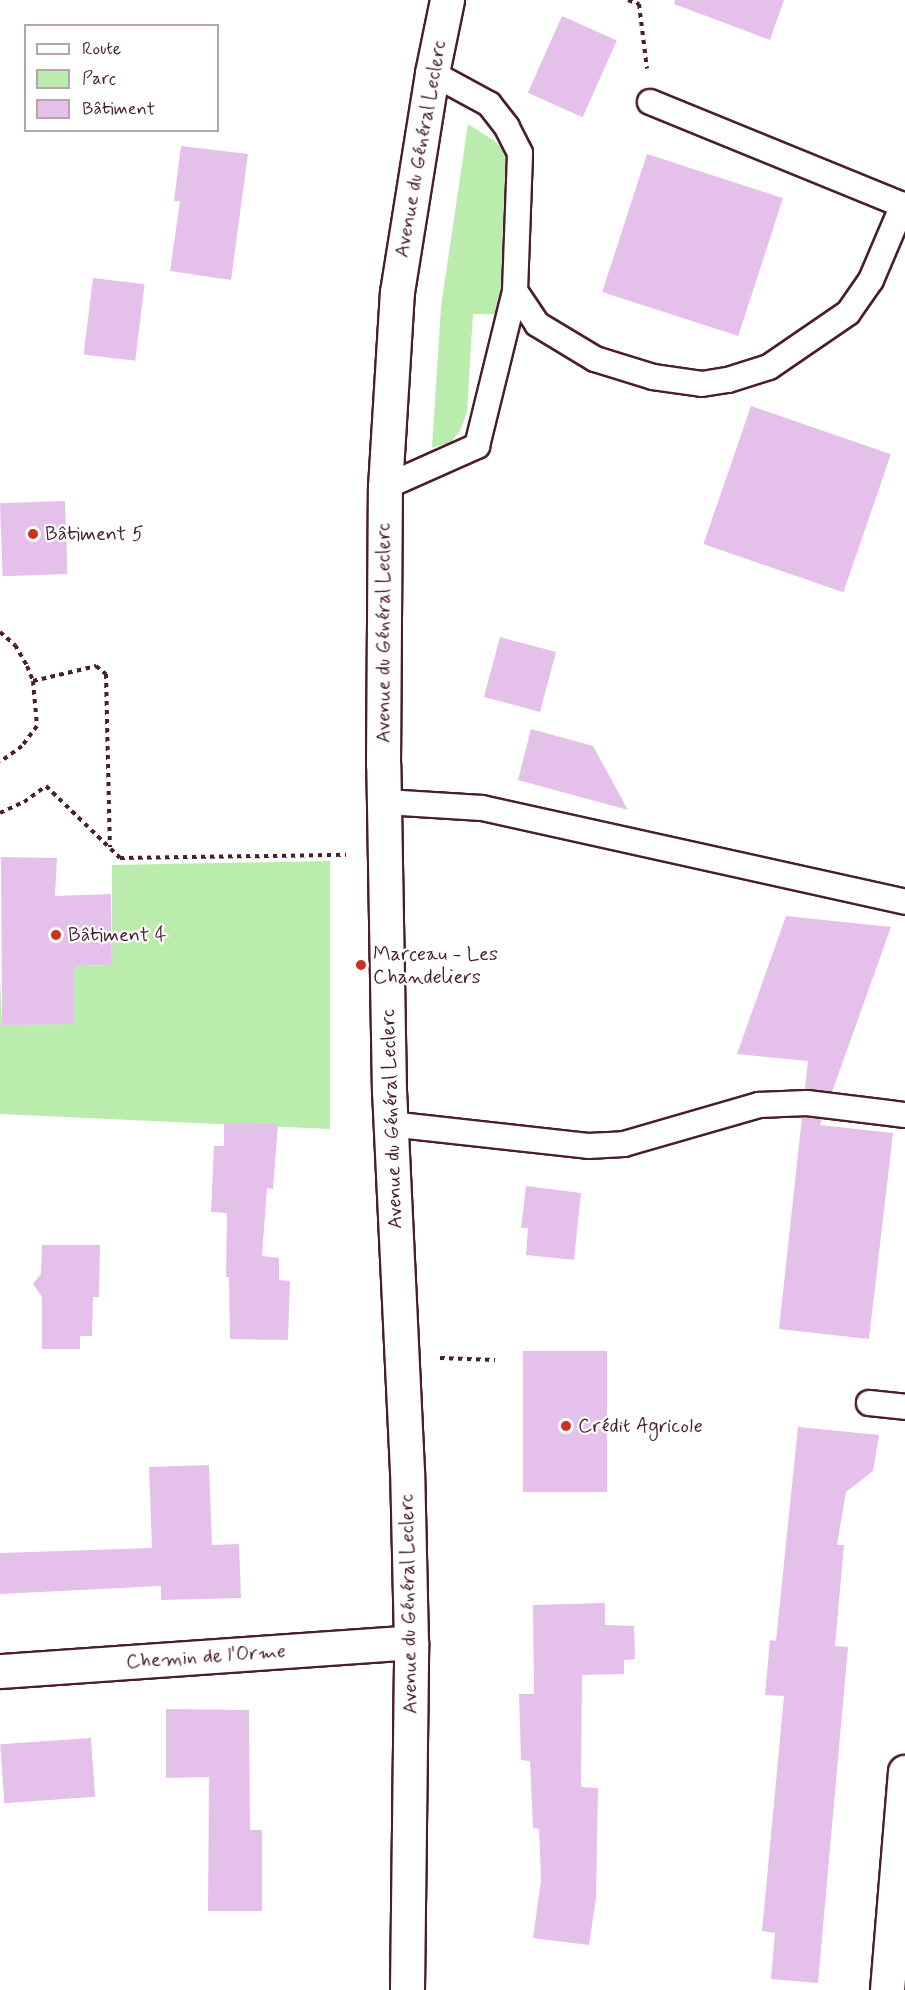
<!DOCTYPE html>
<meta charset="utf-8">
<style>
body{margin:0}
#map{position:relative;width:905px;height:1990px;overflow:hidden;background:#fff;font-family:Mynerve,sans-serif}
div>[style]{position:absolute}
.green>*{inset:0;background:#baedad}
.building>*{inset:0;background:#e5c0eb;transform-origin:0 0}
.path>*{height:4px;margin-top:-2px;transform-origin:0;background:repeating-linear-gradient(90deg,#4a1f2b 0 4.5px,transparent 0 9px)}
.roads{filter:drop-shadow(2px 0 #4a1f2b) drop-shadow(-2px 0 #4a1f2b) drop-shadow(0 2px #4a1f2b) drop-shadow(0 -2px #4a1f2b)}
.service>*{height:24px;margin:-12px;padding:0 12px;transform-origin:12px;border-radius:12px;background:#fff}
.minor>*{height:33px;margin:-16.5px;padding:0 16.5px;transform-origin:16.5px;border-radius:16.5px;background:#fff}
.secondary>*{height:33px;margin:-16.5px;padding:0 16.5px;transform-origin:16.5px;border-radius:16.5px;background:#fff}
.dots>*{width:16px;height:16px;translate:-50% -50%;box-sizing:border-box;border:3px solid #fff;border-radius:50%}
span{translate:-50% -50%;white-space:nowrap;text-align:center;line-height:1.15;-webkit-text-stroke:4.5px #fff;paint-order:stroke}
.street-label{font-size:20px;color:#4a1f2b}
.poi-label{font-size:20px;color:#4a1f2b}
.left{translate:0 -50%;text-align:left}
.legend{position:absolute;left:24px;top:24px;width:195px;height:108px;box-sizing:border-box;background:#fff;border:2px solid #b7a5aa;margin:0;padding:8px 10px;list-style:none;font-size:18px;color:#4a1f2b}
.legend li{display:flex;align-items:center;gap:12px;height:30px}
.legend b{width:30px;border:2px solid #b7a5aa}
</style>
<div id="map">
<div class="green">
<div style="clip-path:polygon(468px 124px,496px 142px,507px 153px,508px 207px,503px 301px,498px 314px,473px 314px,467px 412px,460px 431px,451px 442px,432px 448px,441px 307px)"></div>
<div style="clip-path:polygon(330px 861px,330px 1129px,0 1114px,0 977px,2px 1025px,74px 1024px,74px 981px,68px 966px,112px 965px,112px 865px)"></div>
</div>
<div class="building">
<div style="clip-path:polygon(675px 0,784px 0,770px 40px,674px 4px)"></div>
<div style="left:562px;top:16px;width:60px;height:84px;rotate:24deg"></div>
<div style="clip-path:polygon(181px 146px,248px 154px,231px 280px,170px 271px,180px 201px,174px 201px)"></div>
<div style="left:647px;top:154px;width:143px;height:145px;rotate:18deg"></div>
<div style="left:93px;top:278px;width:52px;height:77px;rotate:7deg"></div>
<div style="left:751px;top:406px;width:148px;height:146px;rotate:19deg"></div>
<div style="left:65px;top:501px;width:73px;height:65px;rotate:88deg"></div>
<div style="left:500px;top:637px;width:58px;height:62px;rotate:15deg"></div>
<div style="clip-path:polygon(531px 729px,593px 746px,628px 810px,518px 780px)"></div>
<div style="clip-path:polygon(1px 857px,57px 858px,55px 896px,111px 894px,112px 965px,74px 966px,74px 1024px,2px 1025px)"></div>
<div style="clip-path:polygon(786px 916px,891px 927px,832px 1092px,805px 1089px,808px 1061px,737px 1054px)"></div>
<div style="clip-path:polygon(802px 1117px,822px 1119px,820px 1125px,893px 1133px,869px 1339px,779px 1329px)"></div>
<div style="clip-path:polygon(224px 1123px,278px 1124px,273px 1189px,267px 1188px,262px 1256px,279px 1258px,279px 1280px,290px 1281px,288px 1340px,230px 1339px,229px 1277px,226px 1277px,227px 1213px,211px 1212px,214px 1146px,224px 1146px)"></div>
<div style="clip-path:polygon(526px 1186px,581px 1193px,574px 1260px,526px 1255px,528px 1228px,521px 1228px)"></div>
<div style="clip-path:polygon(42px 1245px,100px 1245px,99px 1297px,93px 1297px,92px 1336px,80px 1336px,80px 1349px,42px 1349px,42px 1297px,33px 1284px,41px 1274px)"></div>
<div style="left:607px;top:1351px;width:141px;height:84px;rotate:90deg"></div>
<div style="clip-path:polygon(798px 1427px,879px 1435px,873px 1471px,846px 1492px,837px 1545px,844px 1545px,835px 1646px,848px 1647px,818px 1983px,771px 1979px,775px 1933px,762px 1931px,784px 1696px,765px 1695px,770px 1640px,776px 1641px)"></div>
<div style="clip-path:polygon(209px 1465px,212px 1545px,239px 1544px,241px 1598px,161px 1600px,161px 1586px,0 1594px,0 1553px,152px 1548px,149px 1467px)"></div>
<div style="clip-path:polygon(605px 1603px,605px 1625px,634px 1626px,635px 1659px,624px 1660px,624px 1674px,582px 1675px,581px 1787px,598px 1788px,596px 1898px,589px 1945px,533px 1938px,541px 1880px,539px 1829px,533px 1828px,530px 1761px,521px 1760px,519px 1694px,534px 1694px,533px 1605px)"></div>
<div style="clip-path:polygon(166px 1709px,249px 1710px,250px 1830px,262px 1830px,262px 1911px,208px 1911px,209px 1777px,166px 1778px)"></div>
<div style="left:91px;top:1738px;width:59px;height:91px;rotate:86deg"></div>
</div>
<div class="path">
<div style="left:628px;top:0;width:12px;rotate:20deg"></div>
<div style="left:639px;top:4px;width:65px;rotate:83deg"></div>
<div style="left:0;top:632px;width:20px;rotate:41deg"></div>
<div style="left:15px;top:645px;width:24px;rotate:60deg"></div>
<div style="left:27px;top:666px;width:16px;rotate:68deg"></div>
<div style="left:33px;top:681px;width:45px;rotate:84.9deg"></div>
<div style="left:37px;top:726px;width:25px;rotate:127deg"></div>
<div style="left:22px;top:746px;width:27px;rotate:144deg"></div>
<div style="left:33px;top:681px;width:65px;rotate:-13.4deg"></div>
<div style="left:96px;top:666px;width:13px;rotate:39deg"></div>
<div style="left:106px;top:674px;width:173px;rotate:88.7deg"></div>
<div style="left:0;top:813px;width:26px;rotate:-25deg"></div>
<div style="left:24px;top:802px;width:27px;rotate:-36deg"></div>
<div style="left:46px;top:786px;width:103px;rotate:44.2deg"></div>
<div style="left:120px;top:858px;width:226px;rotate:-0.8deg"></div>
<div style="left:440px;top:1358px;width:55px;rotate:2.1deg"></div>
</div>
<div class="roads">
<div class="service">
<div style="left:650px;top:102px;width:273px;rotate:22.2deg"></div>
<div style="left:515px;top:291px;width:40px;rotate:56deg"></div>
<div style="left:537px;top:324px;width:68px;rotate:31.1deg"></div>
<div style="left:595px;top:359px;width:61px;rotate:17.2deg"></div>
<div style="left:653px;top:377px;width:49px;rotate:8.1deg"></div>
<div style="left:702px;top:384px;width:26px;rotate:-9deg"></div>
<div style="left:728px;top:380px;width:43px;rotate:-17.6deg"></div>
<div style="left:769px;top:367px;width:96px;rotate:-34.4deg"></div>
<div style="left:848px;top:313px;width:40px;rotate:-55.1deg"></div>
<div style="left:871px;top:280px;width:82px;rotate:-66.9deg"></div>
<div style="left:903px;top:205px;width:2px;rotate:27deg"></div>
<div style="left:385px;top:487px;width:101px;rotate:-24deg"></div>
<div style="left:477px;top:446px;width:160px;rotate:-76.2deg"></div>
<div style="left:515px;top:291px;width:138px;rotate:-87.9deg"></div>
<div style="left:520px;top:153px;width:29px;rotate:-117deg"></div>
<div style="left:507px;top:127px;width:29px;rotate:-128deg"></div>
<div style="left:489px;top:104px;width:65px;rotate:-151.5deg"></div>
<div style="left:385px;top:802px;width:97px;rotate:3.5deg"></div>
<div style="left:482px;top:808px;width:433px;rotate:12.5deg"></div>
<div style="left:390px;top:1124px;width:199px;rotate:6.3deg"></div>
<div style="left:588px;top:1146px;width:36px;rotate:-3deg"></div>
<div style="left:624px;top:1144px;width:141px;rotate:-16.1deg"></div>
<div style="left:759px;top:1105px;width:48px;rotate:-2.4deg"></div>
<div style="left:807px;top:1103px;width:99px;rotate:7deg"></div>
<div style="left:869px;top:1403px;width:36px;rotate:6deg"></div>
</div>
<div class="minor">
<div style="left:0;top:1671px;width:412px;rotate:-4deg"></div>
<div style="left:887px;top:1990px;width:219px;rotate:-85.3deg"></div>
</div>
<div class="secondary">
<div style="left:407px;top:1990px;width:348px;rotate:-89.3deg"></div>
<div style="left:411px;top:1642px;width:171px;rotate:-91.3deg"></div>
<div style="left:407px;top:1471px;width:379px;rotate:-92.7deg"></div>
<div style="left:389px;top:1092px;width:328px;rotate:-91deg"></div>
<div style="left:383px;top:764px;width:277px;rotate:-89.6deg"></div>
<div style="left:385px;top:487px;width:195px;rotate:-86.5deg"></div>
<div style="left:397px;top:292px;width:222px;rotate:-80.9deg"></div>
<div style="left:432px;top:73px;width:75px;rotate:-78.4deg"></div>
</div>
</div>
<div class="dots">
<div style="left:33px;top:534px;background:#c8321e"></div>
<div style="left:56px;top:935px;background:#c8321e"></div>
<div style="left:361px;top:965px;background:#c8321e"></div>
<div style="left:566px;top:1426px;background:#c8321e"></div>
</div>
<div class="street-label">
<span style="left:421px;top:149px;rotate:-80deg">Avenue du Général Leclerc</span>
<span style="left:384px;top:633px;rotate:-90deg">Avenue du Général Leclerc</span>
<span style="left:392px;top:1119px;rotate:-92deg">Avenue du Général Leclerc</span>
<span style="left:409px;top:1604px;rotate:-91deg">Avenue du Général Leclerc</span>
<span style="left:206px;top:1657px;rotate:-4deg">Chemin de l'Orme</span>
</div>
<div class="poi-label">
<span class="left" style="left:45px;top:534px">Bâtiment 5</span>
<span class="left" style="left:68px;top:935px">Bâtiment 4</span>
<span class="left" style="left:373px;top:966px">Marceau - Les<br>Chandeliers</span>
<span class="left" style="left:578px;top:1426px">Crédit Agricole</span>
</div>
<ul class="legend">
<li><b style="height:8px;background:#fff"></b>Route</li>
<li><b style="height:16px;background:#baedad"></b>Parc</li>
<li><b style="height:16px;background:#e5c0eb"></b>Bâtiment</li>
</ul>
</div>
